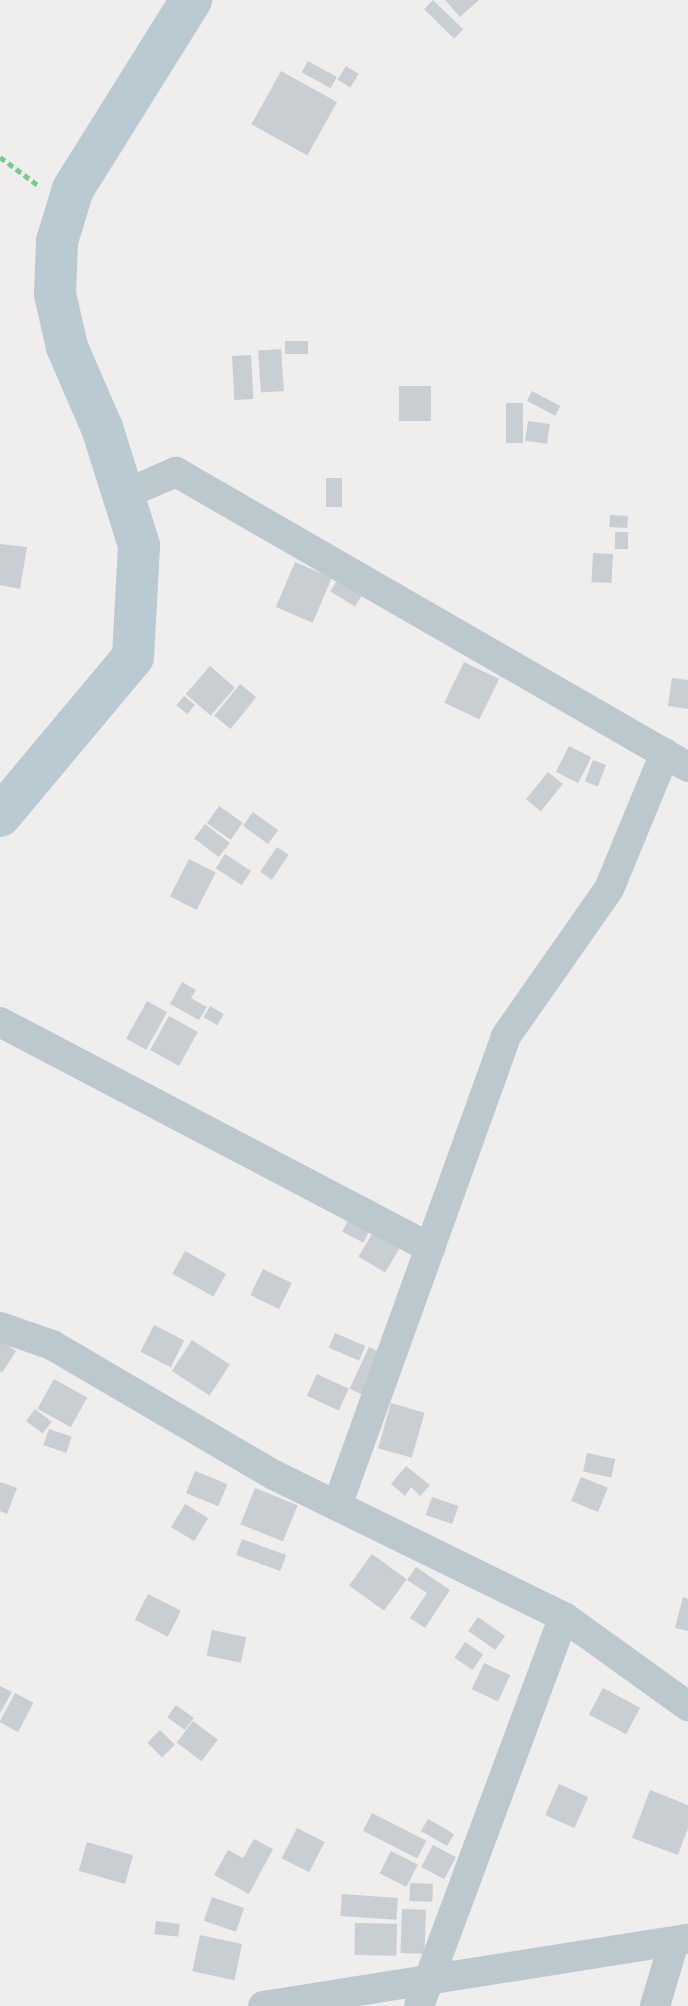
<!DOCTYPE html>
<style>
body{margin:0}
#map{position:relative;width:688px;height:2006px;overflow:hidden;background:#f0eded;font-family:"Exo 2",sans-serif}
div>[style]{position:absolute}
.building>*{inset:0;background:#c9ced2;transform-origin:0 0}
.path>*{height:5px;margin-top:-2.5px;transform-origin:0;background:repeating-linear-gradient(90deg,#70cf8d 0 6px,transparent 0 10px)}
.minor>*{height:30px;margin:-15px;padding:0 15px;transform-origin:15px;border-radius:15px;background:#bbc8cd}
.secondary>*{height:42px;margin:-21px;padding:0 21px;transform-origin:21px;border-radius:21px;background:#b9cad2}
span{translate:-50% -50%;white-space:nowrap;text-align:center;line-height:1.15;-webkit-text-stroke:6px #fff;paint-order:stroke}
</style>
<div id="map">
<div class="building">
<div style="left:433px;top:0;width:42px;height:13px;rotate:44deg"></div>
<div style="clip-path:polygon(445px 0,479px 0,460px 17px)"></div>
<div style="left:308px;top:61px;width:33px;height:13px;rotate:29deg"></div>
<div style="left:346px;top:66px;width:15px;height:16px;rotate:32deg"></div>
<div style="left:281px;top:71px;width:64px;height:61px;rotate:29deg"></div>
<div style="left:285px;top:341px;width:23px;height:13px"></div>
<div style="left:281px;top:349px;width:42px;height:23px;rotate:86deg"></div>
<div style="left:251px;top:355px;width:44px;height:19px;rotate:87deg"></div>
<div style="left:399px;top:386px;width:32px;height:35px"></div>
<div style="left:532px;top:391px;width:32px;height:11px;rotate:28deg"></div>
<div style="left:506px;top:403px;width:17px;height:40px"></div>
<div style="left:528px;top:421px;width:22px;height:20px;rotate:8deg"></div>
<div style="left:326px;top:478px;width:16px;height:29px"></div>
<div style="left:610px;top:515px;width:18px;height:12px;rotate:3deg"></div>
<div style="left:615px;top:532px;width:13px;height:17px"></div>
<div style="clip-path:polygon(0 544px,27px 547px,20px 589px,0 585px)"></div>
<div style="left:593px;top:553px;width:20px;height:29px;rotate:3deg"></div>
<div style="left:295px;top:562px;width:40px;height:49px;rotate:23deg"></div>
<div style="left:339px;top:577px;width:29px;height:17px;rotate:31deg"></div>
<div style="left:464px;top:662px;width:39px;height:45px;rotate:26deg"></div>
<div style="left:210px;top:666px;width:33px;height:37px;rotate:41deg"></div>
<div style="clip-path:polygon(672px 678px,688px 680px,688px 709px,668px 706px)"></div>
<div style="left:240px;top:684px;width:21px;height:41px;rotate:39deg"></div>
<div style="left:184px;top:696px;width:14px;height:12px;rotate:39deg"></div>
<div style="left:569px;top:746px;width:25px;height:29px;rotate:27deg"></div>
<div style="left:593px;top:760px;width:14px;height:23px;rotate:21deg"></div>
<div style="left:548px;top:772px;width:19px;height:35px;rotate:39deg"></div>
<div style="left:219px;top:806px;width:29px;height:21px;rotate:35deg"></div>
<div style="left:253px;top:812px;width:31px;height:17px;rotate:36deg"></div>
<div style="left:205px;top:824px;width:31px;height:18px;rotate:37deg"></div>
<div style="left:277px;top:847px;width:14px;height:30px;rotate:34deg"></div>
<div style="left:225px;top:854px;width:31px;height:17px;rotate:33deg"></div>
<div style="left:189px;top:859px;width:30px;height:42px;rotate:27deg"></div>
<div style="clip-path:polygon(182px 982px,196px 990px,191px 998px,207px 1007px,199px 1020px,170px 1004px)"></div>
<div style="left:147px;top:1001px;width:23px;height:43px;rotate:29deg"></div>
<div style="left:210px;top:1006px;width:16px;height:13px;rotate:30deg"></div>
<div style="left:169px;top:1016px;width:33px;height:39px;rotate:29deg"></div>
<div style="left:352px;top:1213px;width:24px;height:21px;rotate:28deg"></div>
<div style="left:378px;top:1224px;width:31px;height:38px;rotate:31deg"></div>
<div style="left:185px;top:1251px;width:47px;height:26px;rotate:29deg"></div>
<div style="left:263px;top:1269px;width:32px;height:29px;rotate:26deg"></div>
<div style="left:154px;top:1325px;width:34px;height:30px;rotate:27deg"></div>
<div style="left:335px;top:1333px;width:33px;height:16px;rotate:23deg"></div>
<div style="clip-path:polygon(0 1340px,16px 1351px,2px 1373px,0 1371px)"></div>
<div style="left:192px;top:1340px;width:45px;height:37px;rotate:33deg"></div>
<div style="left:369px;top:1347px;width:14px;height:46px;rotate:25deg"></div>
<div style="left:317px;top:1374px;width:35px;height:24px;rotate:25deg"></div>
<div style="left:54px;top:1379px;width:38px;height:34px;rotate:29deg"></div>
<div style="left:391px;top:1403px;width:35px;height:47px;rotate:16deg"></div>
<div style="left:35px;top:1409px;width:21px;height:15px;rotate:37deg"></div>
<div style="left:49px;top:1429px;width:24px;height:17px;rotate:19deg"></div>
<div style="left:587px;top:1453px;width:29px;height:19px;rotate:12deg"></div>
<div style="clip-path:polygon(406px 1466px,430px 1485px,420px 1496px,411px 1487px,405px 1496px,391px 1484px)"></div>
<div style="left:195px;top:1471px;width:35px;height:24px;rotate:22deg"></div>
<div style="left:581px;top:1477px;width:29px;height:26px;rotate:22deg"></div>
<div style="clip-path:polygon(0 1482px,17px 1488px,7px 1514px,0 1511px)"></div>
<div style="left:255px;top:1488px;width:46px;height:39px;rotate:22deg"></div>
<div style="left:432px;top:1497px;width:28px;height:19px;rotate:19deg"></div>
<div style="left:185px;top:1504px;width:27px;height:27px;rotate:31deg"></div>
<div style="left:242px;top:1539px;width:47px;height:17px;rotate:20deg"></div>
<div style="left:372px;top:1554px;width:43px;height:39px;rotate:36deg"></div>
<div style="clip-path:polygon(416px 1567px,450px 1590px,425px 1628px,410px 1618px,427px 1593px,407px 1580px)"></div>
<div style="left:148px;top:1594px;width:37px;height:29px;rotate:27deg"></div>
<div style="clip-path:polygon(683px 1597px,688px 1599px,688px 1631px,675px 1628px)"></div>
<div style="left:478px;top:1617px;width:33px;height:17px;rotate:35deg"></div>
<div style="left:212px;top:1630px;width:35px;height:26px;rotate:12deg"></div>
<div style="left:465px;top:1642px;width:22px;height:19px;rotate:34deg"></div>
<div style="left:484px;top:1663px;width:29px;height:29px;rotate:25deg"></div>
<div style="clip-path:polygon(0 1686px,12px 1692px,0 1713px)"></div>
<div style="left:603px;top:1688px;width:42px;height:30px;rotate:28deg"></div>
<div style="left:15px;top:1693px;width:21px;height:33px;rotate:28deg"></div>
<div style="left:176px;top:1705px;width:22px;height:15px;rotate:36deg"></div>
<div style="left:193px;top:1721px;width:31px;height:27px;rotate:37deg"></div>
<div style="left:160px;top:1730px;width:21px;height:18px;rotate:45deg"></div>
<div style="left:559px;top:1784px;width:32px;height:34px;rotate:24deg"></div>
<div style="clip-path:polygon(650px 1790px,688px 1805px,688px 1828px,678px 1855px,632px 1838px)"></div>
<div style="left:372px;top:1813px;width:61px;height:20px;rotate:27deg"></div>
<div style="left:428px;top:1819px;width:30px;height:14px;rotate:30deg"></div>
<div style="left:297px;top:1828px;width:31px;height:34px;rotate:27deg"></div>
<div style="clip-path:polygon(254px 1839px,273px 1849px,249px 1894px,214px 1875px,228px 1850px,243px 1858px)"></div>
<div style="left:87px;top:1842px;width:48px;height:30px;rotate:16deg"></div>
<div style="left:433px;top:1845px;width:26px;height:25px;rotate:28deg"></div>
<div style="left:391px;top:1851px;width:30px;height:25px;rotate:27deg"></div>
<div style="left:410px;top:1883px;width:23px;height:18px;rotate:2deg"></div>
<div style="left:342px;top:1894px;width:56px;height:22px;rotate:4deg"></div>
<div style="left:212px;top:1897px;width:34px;height:25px;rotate:19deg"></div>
<div style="left:402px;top:1909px;width:24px;height:44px;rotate:2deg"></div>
<div style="left:156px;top:1921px;width:24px;height:13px;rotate:7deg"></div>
<div style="left:355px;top:1923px;width:42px;height:32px;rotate:1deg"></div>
<div style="left:200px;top:1935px;width:43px;height:37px;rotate:12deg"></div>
</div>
<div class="path">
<div style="left:0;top:157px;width:47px;rotate:36.4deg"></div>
</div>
<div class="minor">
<div style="left:123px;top:495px;width:58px;rotate:-23.5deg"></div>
<div style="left:176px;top:472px;width:591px;rotate:29.95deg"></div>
<div style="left:0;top:1022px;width:486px;rotate:27.7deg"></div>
<div style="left:0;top:1327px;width:55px;rotate:19.1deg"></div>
<div style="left:52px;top:1345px;width:257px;rotate:30.4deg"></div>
<div style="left:274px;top:1475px;width:323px;rotate:26.1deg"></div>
<div style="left:564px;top:1617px;width:153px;rotate:35.7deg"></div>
<div style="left:337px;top:1506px;width:499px;rotate:-70.2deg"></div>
<div style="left:506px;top:1036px;width:179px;rotate:-55deg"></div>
<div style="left:609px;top:889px;width:147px;rotate:-67.6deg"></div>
<div style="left:263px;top:2006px;width:430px;rotate:-9deg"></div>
<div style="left:419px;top:2006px;width:415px;rotate:-69.6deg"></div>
<div style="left:655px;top:2006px;width:67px;rotate:-73.5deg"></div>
</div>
<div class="secondary">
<div style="left:0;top:816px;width:207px;rotate:-50.1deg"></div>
<div style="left:133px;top:657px;width:112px;rotate:-86.9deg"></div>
<div style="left:139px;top:545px;width:123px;rotate:-107.5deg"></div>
<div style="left:102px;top:428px;width:88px;rotate:-113.4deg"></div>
<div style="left:67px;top:347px;width:54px;rotate:-102.8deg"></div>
<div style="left:55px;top:294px;width:53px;rotate:-87.8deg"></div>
<div style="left:57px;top:241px;width:54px;rotate:-72.9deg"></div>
<div style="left:73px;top:189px;width:223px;rotate:-58deg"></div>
</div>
</div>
